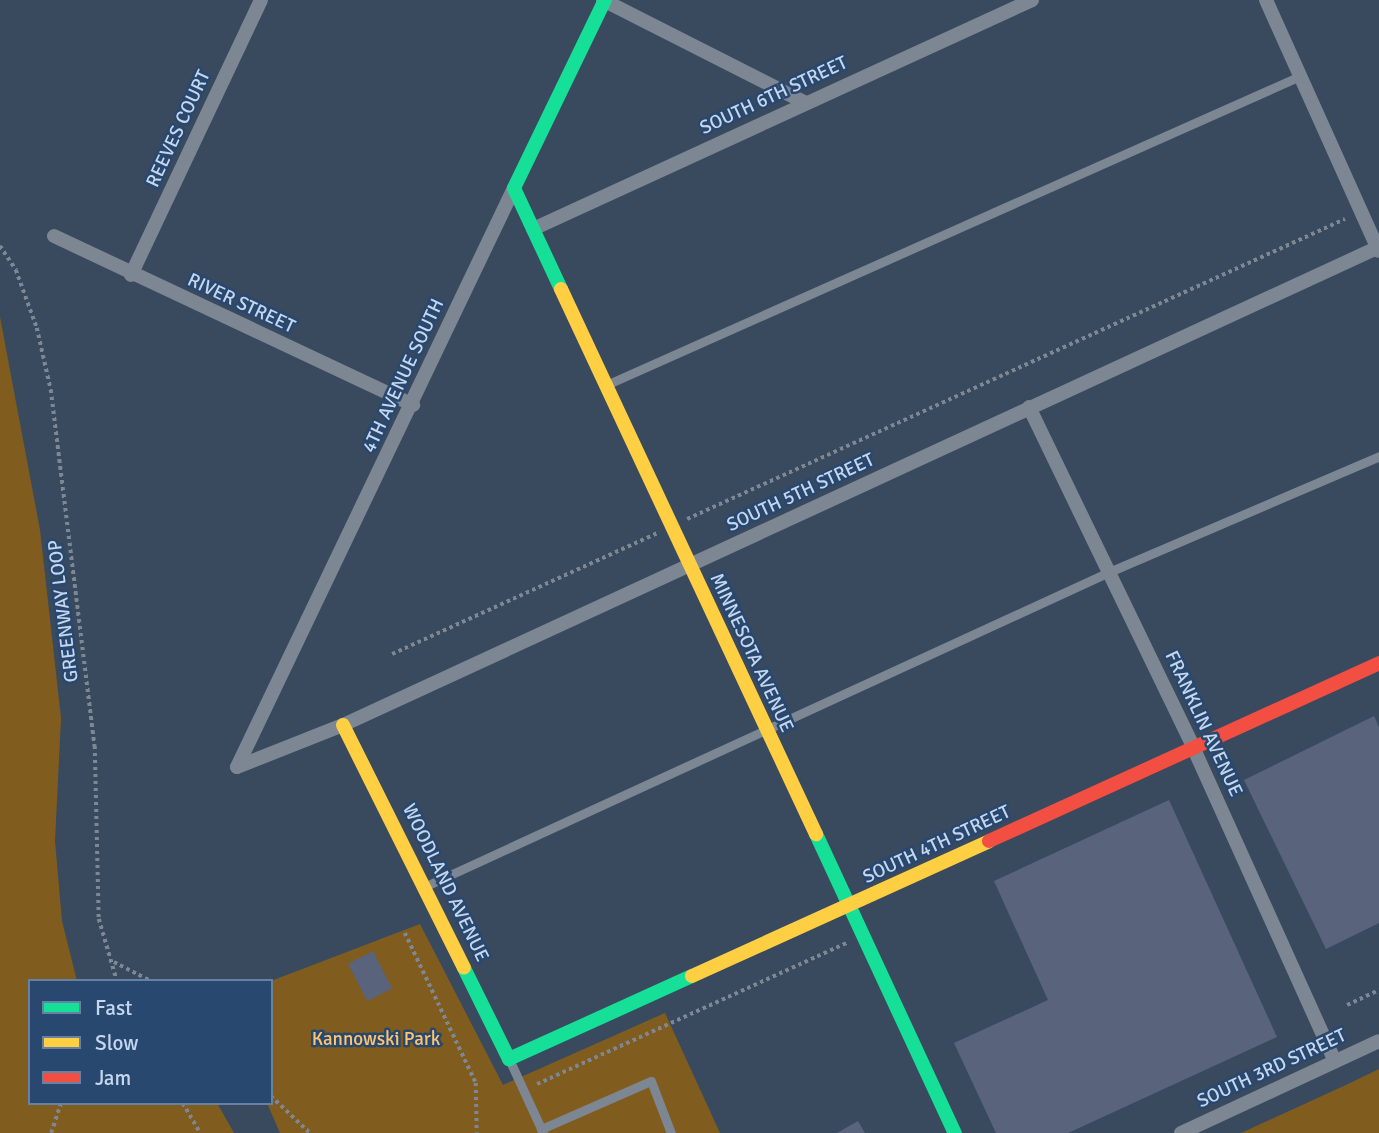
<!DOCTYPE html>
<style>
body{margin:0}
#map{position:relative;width:1379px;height:1133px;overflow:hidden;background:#394a5f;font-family:Signika,sans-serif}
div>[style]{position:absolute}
.green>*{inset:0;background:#805d1e}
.building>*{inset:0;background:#5a637c;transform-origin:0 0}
.path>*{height:3.5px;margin-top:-1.75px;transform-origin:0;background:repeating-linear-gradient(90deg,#7e8895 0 3.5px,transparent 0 7px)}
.lane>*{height:9px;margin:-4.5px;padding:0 4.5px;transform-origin:4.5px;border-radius:4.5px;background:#7d8693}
.street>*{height:14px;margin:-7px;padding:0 7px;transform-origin:7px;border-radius:7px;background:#7d8693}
.fast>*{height:14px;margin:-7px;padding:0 7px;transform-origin:7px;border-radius:7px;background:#16e098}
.slow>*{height:14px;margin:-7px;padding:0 7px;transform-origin:7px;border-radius:7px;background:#ffcf43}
.jam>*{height:14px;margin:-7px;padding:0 7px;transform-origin:7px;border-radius:7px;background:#f24e42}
span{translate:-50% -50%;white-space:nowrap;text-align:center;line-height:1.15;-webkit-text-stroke:5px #29486f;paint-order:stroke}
.street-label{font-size:19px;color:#c5d7ef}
.park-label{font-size:19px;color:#fec571}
.legend{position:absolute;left:28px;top:979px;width:245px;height:126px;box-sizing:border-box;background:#29486f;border:2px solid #6781a2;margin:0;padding:9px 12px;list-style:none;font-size:21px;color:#c5d7ef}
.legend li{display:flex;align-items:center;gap:14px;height:35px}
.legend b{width:35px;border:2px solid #6781a2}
</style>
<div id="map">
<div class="green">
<div style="clip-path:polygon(0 317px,40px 530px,61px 718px,55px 841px,62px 921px,77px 981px,30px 981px,30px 1103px,217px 1103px,234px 1133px,0 1133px)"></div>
<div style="clip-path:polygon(420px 924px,503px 1085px,665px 1013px,720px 1133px,280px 1133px,267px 1103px,271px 981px)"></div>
<div style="clip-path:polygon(1379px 1069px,1379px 1133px,1241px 1133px,1348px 1084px)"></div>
</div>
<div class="building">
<div style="clip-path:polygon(1374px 716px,1379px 727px,1379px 923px,1326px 949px,1244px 780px)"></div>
<div style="clip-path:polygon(1169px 800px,1277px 1037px,1068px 1133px,996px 1133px,954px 1043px,1048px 1000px,994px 881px)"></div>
<div style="left:373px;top:951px;width:42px;height:28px;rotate:63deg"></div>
<div style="clip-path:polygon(858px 1121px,865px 1133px,837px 1133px)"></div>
</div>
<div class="path">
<div style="left:0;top:246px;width:29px;rotate:56deg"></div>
<div style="left:16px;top:270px;width:62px;rotate:70.1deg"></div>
<div style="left:37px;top:328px;width:64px;rotate:77.3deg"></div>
<div style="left:51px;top:390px;width:359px;rotate:83deg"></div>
<div style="left:95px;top:746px;width:173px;rotate:88.7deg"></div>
<div style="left:99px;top:919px;width:65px;rotate:73.8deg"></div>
<div style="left:687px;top:519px;width:723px;rotate:-24.51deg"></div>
<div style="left:392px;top:654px;width:292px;rotate:-24.5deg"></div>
<div style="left:405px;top:933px;width:166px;rotate:64.7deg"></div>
<div style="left:476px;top:1083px;width:50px;rotate:88.9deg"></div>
<div style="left:114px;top:962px;width:42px;rotate:27.2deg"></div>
<div style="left:1347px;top:1005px;width:35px;rotate:-25deg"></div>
<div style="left:537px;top:1084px;width:340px;rotate:-24.5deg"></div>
<div style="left:271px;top:1096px;width:54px;rotate:43.5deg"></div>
<div style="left:183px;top:1103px;width:34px;rotate:60deg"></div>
<div style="left:51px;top:1133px;width:32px;rotate:-72deg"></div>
</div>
<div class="lane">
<div style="left:606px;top:385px;width:760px;rotate:-24deg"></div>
<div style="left:426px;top:886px;width:752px;rotate:-24.69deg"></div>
<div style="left:1109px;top:572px;width:294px;rotate:-23.2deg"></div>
<div style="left:509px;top:1059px;width:81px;rotate:65.3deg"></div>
<div style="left:541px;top:1129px;width:120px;rotate:-23.6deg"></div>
<div style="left:651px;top:1081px;width:56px;rotate:69deg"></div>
</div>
<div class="street">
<div style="left:603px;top:0;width:228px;rotate:26.9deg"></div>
<div style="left:1266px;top:0;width:275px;rotate:65.8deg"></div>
<div style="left:533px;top:229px;width:549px;rotate:-24.65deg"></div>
<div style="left:54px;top:236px;width:397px;rotate:25.2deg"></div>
<div style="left:131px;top:275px;width:304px;rotate:-64.7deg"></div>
<div style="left:1029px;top:407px;width:377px;rotate:64.2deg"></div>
<div style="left:1193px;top:747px;width:345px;rotate:65.7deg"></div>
<div style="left:237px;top:767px;width:114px;rotate:-21.6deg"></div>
<div style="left:343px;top:725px;width:1141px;rotate:-24.77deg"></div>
<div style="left:237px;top:767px;width:642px;rotate:-64.43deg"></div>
<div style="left:1181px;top:1133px;width:218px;rotate:-24.9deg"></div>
</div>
<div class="fast">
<div style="left:561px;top:289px;width:111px;rotate:-115deg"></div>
<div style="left:514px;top:188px;width:209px;rotate:-64.2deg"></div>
<div style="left:816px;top:834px;width:330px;rotate:65.1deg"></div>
<div style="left:464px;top:968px;width:102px;rotate:63.7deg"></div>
<div style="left:509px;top:1059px;width:201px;rotate:-24.4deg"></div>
</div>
<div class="slow">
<div style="left:561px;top:289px;width:602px;rotate:64.93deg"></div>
<div style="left:343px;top:725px;width:271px;rotate:63.5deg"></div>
<div style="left:692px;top:976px;width:326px;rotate:-24.4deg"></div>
</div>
<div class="jam">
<div style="left:989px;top:841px;width:429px;rotate:-24.5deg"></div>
</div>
<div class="street-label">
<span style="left:774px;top:96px;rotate:-25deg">SOUTH 6TH STREET</span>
<span style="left:179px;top:129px;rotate:-65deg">REEVES COURT</span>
<span style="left:241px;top:304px;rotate:25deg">RIVER STREET</span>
<span style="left:404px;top:376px;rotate:-65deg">4TH AVENUE SOUTH</span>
<span style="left:801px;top:493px;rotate:-25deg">SOUTH 5TH STREET</span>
<span style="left:64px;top:611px;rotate:-97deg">GREENWAY LOOP</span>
<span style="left:751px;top:653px;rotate:65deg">MINNESOTA AVENUE</span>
<span style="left:1203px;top:724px;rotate:65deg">FRANKLIN AVENUE</span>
<span style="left:937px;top:845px;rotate:-25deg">SOUTH 4TH STREET</span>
<span style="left:445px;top:883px;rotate:64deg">WOODLAND AVENUE</span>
<span style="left:1272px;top:1069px;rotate:-25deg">SOUTH 3RD STREET</span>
</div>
<div class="park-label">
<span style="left:376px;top:1040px">Kannowski Park</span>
</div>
<ul class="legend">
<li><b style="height:9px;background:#16e098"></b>Fast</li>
<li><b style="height:9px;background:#ffcf43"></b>Slow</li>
<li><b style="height:9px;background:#f24e42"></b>Jam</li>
</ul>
</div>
